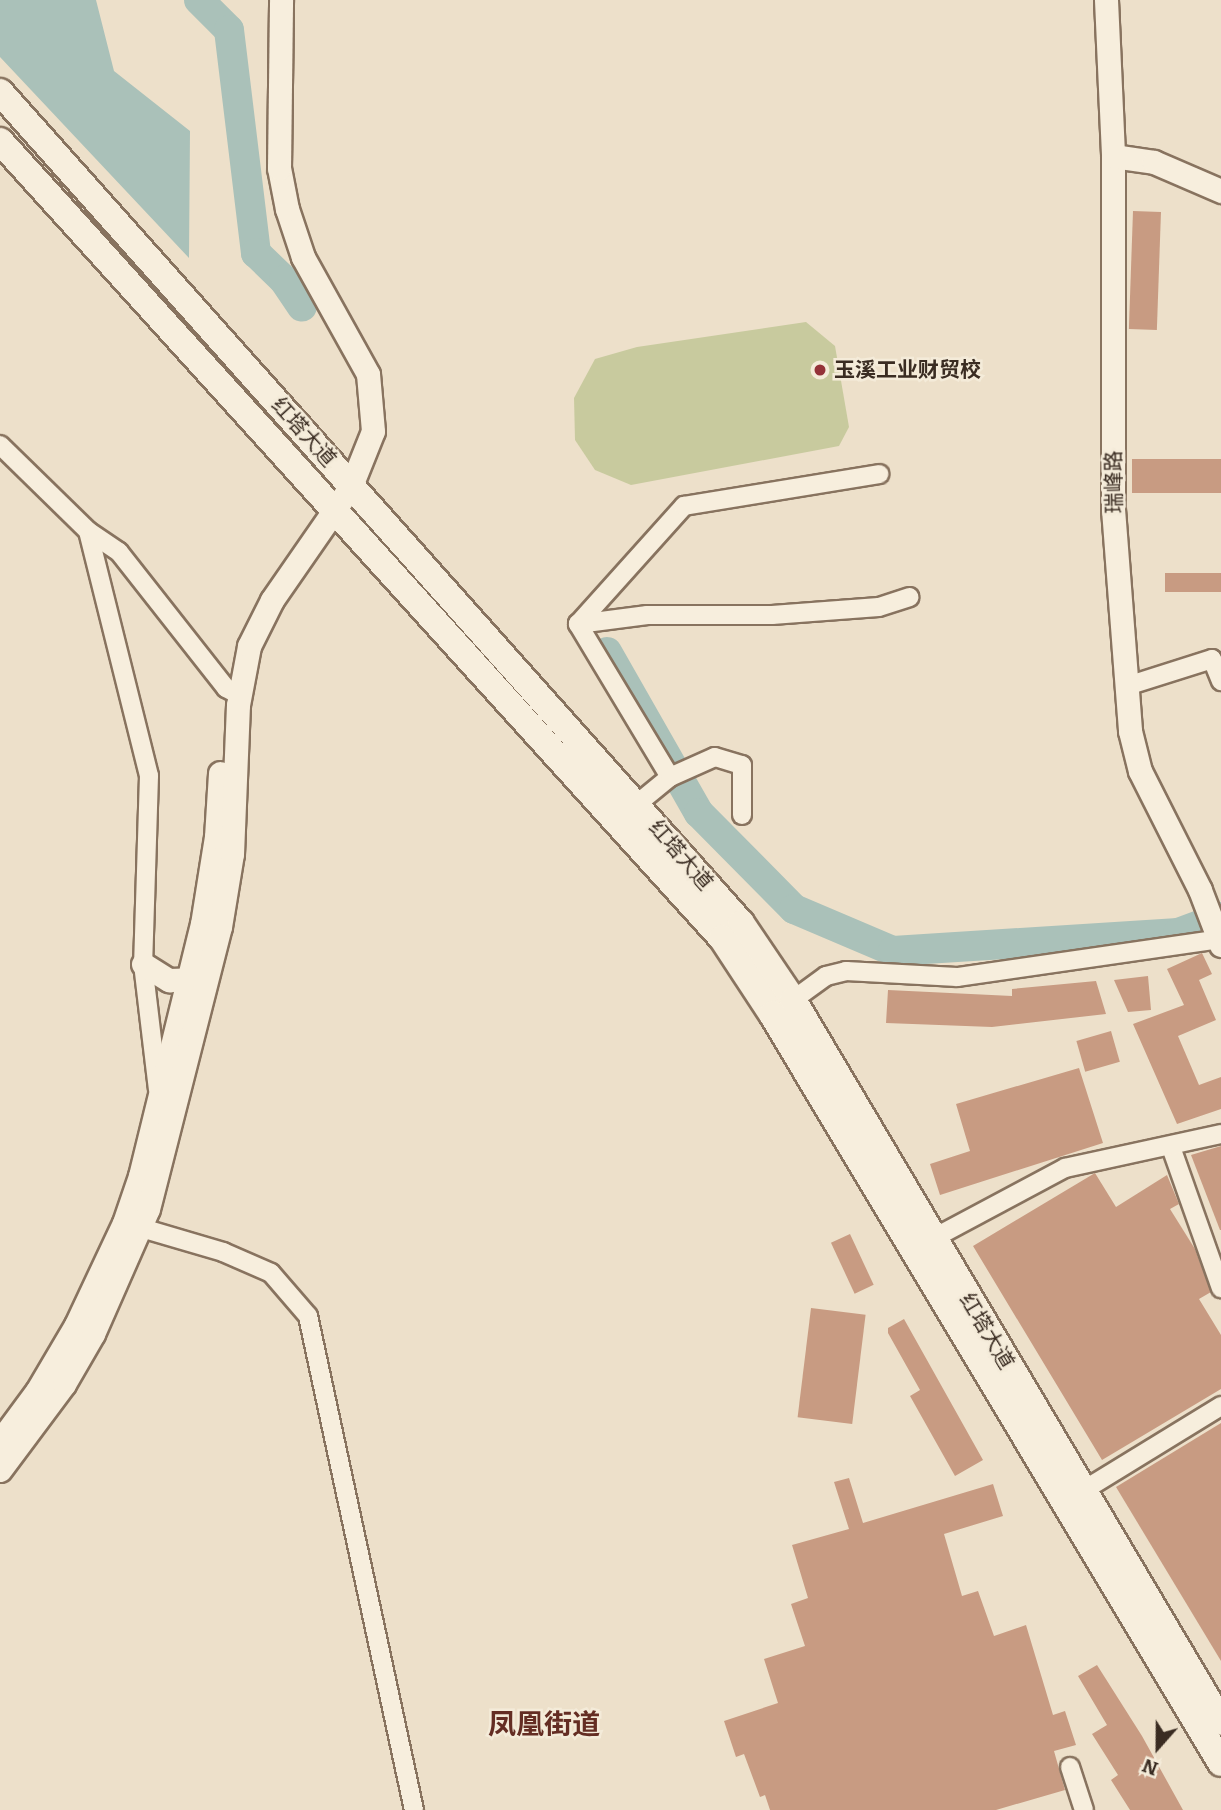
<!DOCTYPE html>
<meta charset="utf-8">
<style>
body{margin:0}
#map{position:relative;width:1221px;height:1810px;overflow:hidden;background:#ede0ca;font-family:Bitter,"Noto Sans SC",serif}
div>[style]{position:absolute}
.green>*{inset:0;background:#c8ca9e}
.water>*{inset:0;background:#aac1b9}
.river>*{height:30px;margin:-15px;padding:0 15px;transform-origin:15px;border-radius:15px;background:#aac1b9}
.building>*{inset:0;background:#c89b82;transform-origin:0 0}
.roads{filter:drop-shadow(2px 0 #88735f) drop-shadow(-2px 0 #88735f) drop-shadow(0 2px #88735f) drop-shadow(0 -2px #88735f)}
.minor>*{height:18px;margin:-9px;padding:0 9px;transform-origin:9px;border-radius:9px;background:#f7eedd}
.tertiary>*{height:23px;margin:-11.5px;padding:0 11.5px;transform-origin:11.5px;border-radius:11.5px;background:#f7eedd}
.secondary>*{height:26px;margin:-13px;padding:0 13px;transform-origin:13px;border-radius:13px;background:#f7eedd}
.dots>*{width:19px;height:19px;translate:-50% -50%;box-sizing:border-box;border:4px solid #f4ebd9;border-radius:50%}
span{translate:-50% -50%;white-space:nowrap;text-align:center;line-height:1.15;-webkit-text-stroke:5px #f4ebd9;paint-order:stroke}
.poi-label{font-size:21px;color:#3a2c22;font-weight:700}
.left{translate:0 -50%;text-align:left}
.street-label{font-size:21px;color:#3a2c22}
.district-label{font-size:28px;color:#642d23;font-weight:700}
.north{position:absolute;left:1123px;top:1712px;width:70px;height:70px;-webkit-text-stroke:5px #f4ebd9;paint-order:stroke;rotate:201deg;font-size:19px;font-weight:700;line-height:28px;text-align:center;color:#3a2c22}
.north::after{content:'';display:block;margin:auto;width:24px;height:32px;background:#3a2c22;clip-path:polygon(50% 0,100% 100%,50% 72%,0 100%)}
</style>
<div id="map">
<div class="green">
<div style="clip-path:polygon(806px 322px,835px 346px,849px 427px,839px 446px,631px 485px,595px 470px,575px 440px,574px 398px,595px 359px,637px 347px)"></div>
</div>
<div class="water">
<div style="clip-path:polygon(0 0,96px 0,114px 71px,190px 131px,189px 258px,0 57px)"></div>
</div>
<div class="river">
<div style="left:199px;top:0;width:42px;rotate:45deg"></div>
<div style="left:229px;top:30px;width:225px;rotate:83.1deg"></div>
<div style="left:256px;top:253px;width:39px;rotate:44deg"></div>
<div style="left:284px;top:280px;width:32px;rotate:56deg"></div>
<div style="left:607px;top:652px;width:185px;rotate:60.3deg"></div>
<div style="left:699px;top:813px;width:135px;rotate:45.3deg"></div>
<div style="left:794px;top:909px;width:108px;rotate:23deg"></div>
<div style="left:893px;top:951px;width:286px;rotate:-3.6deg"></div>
<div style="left:1178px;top:933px;width:46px;rotate:-20.4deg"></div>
</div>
<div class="building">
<div style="left:1133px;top:211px;width:28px;height:118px;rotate:2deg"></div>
<div style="left:1221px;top:459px;width:34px;height:89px;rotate:90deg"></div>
<div style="left:1221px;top:573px;width:19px;height:56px;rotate:90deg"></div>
<div style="clip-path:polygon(1202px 953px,1212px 974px,1199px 980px,1216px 1020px,1178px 1036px,1199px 1085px,1221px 1077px,1221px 1109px,1177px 1124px,1133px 1024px,1184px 1005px,1167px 969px)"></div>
<div style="clip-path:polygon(1148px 976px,1151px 1010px,1128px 1012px,1114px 980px)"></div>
<div style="clip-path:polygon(1096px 981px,1106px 1014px,992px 1027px,886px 1023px,888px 990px,1012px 996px,1012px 989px)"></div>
<div style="left:1111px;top:1031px;width:32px;height:36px;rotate:74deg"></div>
<div style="clip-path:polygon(1079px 1068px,1103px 1143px,940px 1195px,930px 1164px,970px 1151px,956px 1104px)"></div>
<div style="clip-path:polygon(1221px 1146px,1221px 1230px,1220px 1230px,1191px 1155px)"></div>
<div style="clip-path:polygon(1095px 1173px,1116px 1207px,1167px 1175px,1179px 1204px,1170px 1209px,1195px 1249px,1211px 1292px,1199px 1299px,1221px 1335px,1221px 1389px,1102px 1460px,973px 1246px)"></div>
<div style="left:850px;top:1234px;width:56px;height:21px;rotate:65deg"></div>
<div style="left:811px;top:1308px;width:55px;height:110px;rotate:7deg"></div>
<div style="clip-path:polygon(904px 1319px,983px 1460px,955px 1476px,910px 1396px,920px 1390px,888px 1333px,888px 1328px)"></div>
<div style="clip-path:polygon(1221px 1423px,1221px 1661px,1116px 1487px)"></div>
<div style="clip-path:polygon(849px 1478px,863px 1523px,993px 1484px,1003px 1516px,944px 1534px,962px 1596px,978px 1591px,994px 1636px,1026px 1625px,1053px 1715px,1065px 1711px,1076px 1745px,1054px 1751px,1065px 1790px,996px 1810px,770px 1810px,765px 1795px,760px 1797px,744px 1754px,736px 1757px,724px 1721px,778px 1703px,764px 1659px,805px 1646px,791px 1604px,808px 1598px,792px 1545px,849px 1529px,834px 1482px)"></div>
<div style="clip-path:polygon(1097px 1665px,1142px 1736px,1183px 1810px,1130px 1810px,1111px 1780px,1118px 1775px,1092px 1734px,1107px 1725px,1078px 1676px)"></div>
</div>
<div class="roads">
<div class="minor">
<div style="left:0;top:445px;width:123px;rotate:44.3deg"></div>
<div style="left:88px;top:531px;width:252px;rotate:76deg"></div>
<div style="left:149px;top:776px;width:188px;rotate:91.8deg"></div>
<div style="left:143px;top:964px;width:126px;rotate:83.2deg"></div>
<div style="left:88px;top:531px;width:37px;rotate:34deg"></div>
<div style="left:119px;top:552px;width:173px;rotate:51.8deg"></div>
<div style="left:226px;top:688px;width:15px;rotate:28deg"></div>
<div style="left:578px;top:624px;width:159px;rotate:-48.1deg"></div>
<div style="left:684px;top:506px;width:198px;rotate:-9.3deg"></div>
<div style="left:1127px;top:686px;width:89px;rotate:-17.6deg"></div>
<div style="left:1212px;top:659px;width:24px;rotate:68deg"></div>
<div style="left:670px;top:777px;width:179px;rotate:-121deg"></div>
<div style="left:578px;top:624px;width:70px;rotate:-7.4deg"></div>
<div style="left:647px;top:615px;width:125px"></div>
<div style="left:772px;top:615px;width:107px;rotate:-4.3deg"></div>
<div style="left:879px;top:607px;width:32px;rotate:-18deg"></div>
<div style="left:637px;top:804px;width:43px;rotate:-39.3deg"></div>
<div style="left:670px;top:777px;width:49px;rotate:-24deg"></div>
<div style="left:715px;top:757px;width:28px;rotate:17deg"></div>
<div style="left:742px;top:765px;width:50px;rotate:90deg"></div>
<div style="left:793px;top:1000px;width:41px;rotate:-36deg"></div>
<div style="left:826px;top:976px;width:21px;rotate:-14deg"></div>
<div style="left:846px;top:971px;width:111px;rotate:3.1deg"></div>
<div style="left:957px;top:977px;width:267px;rotate:-8.2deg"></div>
<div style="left:1171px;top:1147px;width:150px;rotate:70.5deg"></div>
<div style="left:128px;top:1224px;width:99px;rotate:16.4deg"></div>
<div style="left:223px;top:1252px;width:52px;rotate:23.6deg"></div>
<div style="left:271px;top:1273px;width:57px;rotate:49.3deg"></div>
<div style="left:308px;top:1316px;width:505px;rotate:77.89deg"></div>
<div style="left:932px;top:1239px;width:151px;rotate:-28.1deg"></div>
<div style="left:1065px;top:1168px;width:160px;rotate:-12.3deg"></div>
<div style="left:1084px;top:1490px;width:161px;rotate:-31.5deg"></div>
<div style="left:1070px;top:1767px;width:45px;rotate:72deg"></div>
</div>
<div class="tertiary">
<div style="left:1106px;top:0;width:156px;rotate:87.4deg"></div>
<div style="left:1113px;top:156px;width:353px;rotate:90deg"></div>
<div style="left:1113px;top:509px;width:223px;rotate:85.6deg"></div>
<div style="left:1130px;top:731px;width:41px;rotate:76deg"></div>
<div style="left:1140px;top:771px;width:133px;rotate:63.2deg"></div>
<div style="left:1200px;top:890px;width:59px;rotate:69.1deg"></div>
<div style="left:1113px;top:156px;width:41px;rotate:8.3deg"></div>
<div style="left:1154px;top:162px;width:73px;rotate:23.4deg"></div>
<div style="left:143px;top:964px;width:31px;rotate:32deg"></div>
<div style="left:169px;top:980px;width:32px;rotate:-2deg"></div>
<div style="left:0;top:1441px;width:62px;rotate:-53.5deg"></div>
<div style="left:37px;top:1391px;width:77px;rotate:-59.4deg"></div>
<div style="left:76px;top:1325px;width:113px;rotate:-64.8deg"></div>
<div style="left:124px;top:1223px;width:50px;rotate:-71.2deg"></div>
<div style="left:140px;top:1176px;width:260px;rotate:-76.2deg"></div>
<div style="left:202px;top:924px;width:88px;rotate:-80.9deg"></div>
<div style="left:216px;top:837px;width:64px;rotate:-86.4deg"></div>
<div style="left:0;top:1470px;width:107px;rotate:-53.3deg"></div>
<div style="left:64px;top:1384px;width:58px;rotate:-59.9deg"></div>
<div style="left:93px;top:1334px;width:137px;rotate:-66.3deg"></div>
<div style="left:148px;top:1209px;width:291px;rotate:-75.7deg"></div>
<div style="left:220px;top:927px;width:74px;rotate:-80.7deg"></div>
<div style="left:232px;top:854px;width:149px;rotate:-87.7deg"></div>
<div style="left:238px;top:705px;width:60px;rotate:-79.4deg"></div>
<div style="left:249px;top:646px;width:51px;rotate:-63.4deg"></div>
<div style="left:272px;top:600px;width:139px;rotate:-55.3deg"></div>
<div style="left:351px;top:486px;width:59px;rotate:-68.2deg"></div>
<div style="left:373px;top:431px;width:57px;rotate:-95deg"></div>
<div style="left:368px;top:374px;width:134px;rotate:-119.1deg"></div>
<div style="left:303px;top:257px;width:51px;rotate:-108.4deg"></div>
<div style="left:287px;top:209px;width:42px;rotate:-101deg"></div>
<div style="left:279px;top:168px;width:168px;rotate:-89.3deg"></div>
</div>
<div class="secondary">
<div style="left:0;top:92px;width:1113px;rotate:48.28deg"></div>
<div style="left:741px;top:923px;width:93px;rotate:56deg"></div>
<div style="left:793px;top:1000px;width:839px;rotate:59.34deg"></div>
<div style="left:0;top:141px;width:1075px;rotate:47.83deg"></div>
<div style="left:722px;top:938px;width:91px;rotate:56.7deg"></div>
<div style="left:772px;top:1014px;width:873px;rotate:59.06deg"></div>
</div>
</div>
<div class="dots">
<div style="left:820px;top:370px;background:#943239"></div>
</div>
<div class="poi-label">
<span class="left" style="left:834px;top:370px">玉溪工业财贸校</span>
</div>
<div class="street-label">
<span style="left:304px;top:432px;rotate:48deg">红塔大道</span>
<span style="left:1114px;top:482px;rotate:-91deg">瑞峰路</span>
<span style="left:681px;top:855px;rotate:49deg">红塔大道</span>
<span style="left:987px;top:1331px;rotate:59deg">红塔大道</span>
</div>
<div class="district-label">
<span style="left:544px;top:1725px">凤凰街道</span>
</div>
<div class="north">N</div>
</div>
